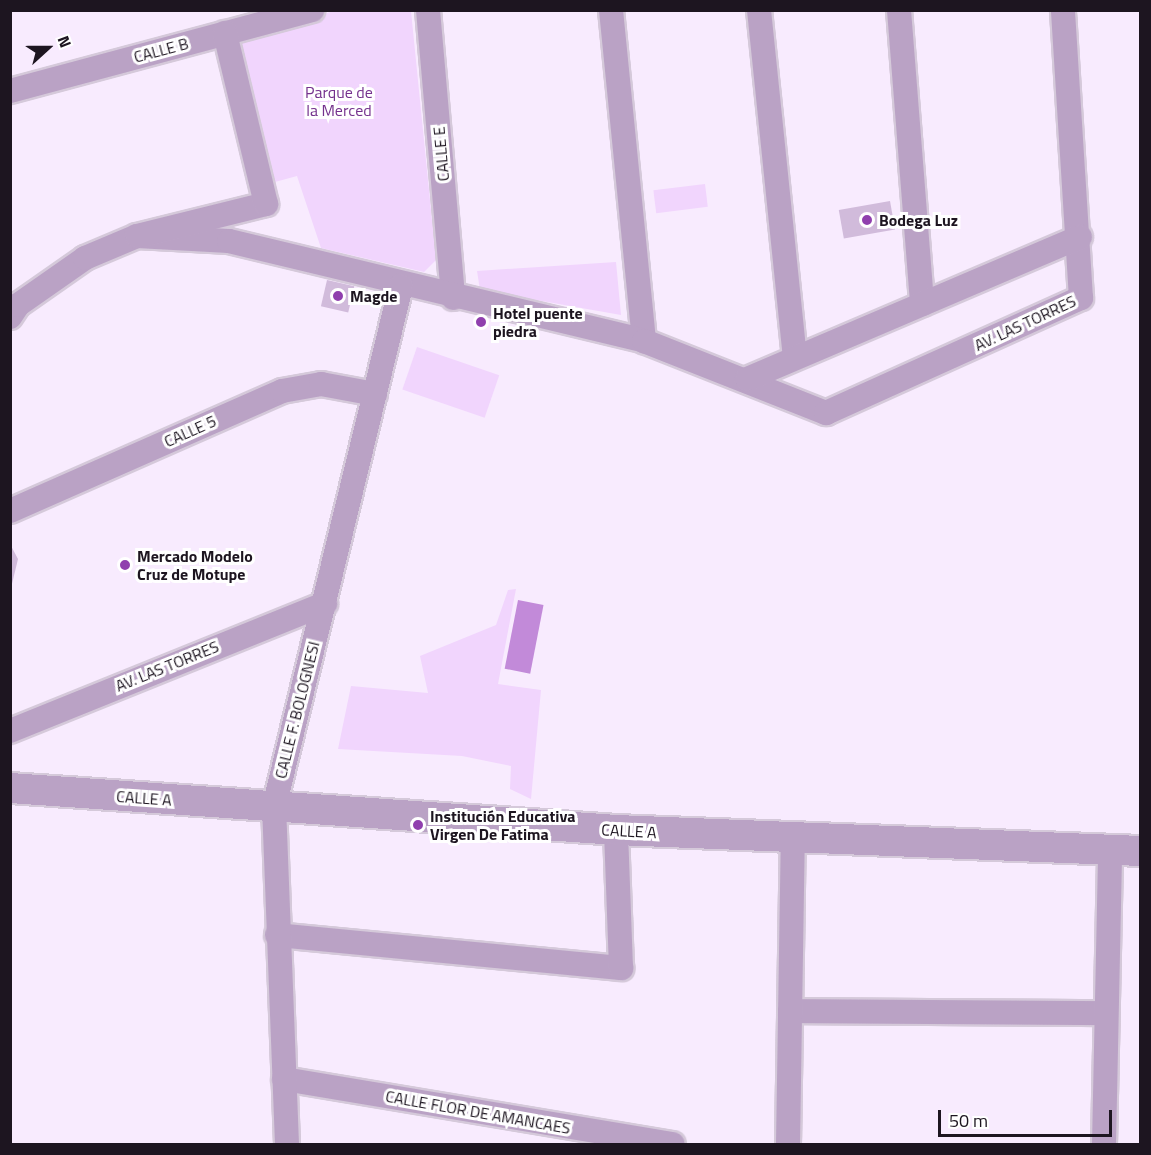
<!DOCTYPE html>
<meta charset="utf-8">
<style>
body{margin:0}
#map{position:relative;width:1151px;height:1155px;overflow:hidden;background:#f8ebfe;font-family:"Titillium Web",sans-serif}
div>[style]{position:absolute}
.green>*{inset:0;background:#f1d5fd;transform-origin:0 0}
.water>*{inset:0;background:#c28ad9;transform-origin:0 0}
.building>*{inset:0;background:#d1bbdb;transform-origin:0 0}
.roads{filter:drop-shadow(2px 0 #d5c9da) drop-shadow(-2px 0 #d5c9da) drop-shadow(0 2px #d5c9da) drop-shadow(0 -2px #d5c9da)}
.minor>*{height:24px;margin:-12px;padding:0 12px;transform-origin:12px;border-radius:12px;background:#baa2c5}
.tertiary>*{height:30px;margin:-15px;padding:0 15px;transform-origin:15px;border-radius:15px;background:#baa2c5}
.dots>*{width:16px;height:16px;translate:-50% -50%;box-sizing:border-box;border:3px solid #fff;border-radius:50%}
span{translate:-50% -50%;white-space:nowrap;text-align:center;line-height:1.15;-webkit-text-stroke:6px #fff;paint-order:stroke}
.street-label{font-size:16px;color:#1d1520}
.park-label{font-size:16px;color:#74318d}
.poi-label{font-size:16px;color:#1d1520;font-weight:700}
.left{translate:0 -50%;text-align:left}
.frame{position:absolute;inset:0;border:12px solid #1d1520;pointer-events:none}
.north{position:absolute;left:18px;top:18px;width:60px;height:60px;-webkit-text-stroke:4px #fff;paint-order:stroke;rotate:69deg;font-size:16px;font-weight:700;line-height:24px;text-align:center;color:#1d1520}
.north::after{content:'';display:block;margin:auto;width:21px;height:27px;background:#1d1520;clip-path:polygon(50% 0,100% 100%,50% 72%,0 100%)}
.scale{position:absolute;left:938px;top:1110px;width:174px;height:27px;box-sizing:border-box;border:3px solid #1d1520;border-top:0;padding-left:8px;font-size:18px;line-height:21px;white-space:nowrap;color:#1d1520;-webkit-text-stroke:4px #fff;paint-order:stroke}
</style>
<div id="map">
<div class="green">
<div style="clip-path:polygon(334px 11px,411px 11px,436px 260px,424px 272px,321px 248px,297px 176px,275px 182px,240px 37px)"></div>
<div style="left:705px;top:184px;width:23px;height:52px;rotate:83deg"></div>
<div style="clip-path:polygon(616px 262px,621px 315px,480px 290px,477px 271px)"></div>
<div style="left:417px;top:347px;width:87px;height:45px;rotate:19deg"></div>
<div style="clip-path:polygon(516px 589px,498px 684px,541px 690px,531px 799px,510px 789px,511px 766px,462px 756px,338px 749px,351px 686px,428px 693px,420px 656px,496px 625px,508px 590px)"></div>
</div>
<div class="water">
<div style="left:518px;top:600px;width:26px;height:70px;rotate:11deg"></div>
</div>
<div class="building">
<div style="left:890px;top:201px;width:29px;height:52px;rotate:80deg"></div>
<div style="left:327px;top:280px;width:28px;height:27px;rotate:13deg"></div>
<div style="clip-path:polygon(10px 544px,18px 559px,11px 588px,10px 588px)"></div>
</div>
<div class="roads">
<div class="minor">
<div style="left:428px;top:10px;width:289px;rotate:85deg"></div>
<div style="left:611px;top:10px;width:333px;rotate:84.3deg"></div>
<div style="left:759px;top:10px;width:349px;rotate:84.1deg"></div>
<div style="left:899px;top:10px;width:295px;rotate:85.5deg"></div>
<div style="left:10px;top:91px;width:313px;rotate:-15deg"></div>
<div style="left:137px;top:236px;width:92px;rotate:3.1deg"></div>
<div style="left:229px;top:241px;width:427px;rotate:13.5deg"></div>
<div style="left:644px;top:341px;width:196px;rotate:21.6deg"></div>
<div style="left:826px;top:413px;width:280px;rotate:-24.3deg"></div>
<div style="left:1081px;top:298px;width:289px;rotate:-93.6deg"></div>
<div style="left:10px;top:317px;width:14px;rotate:-56deg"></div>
<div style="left:18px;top:305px;width:82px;rotate:-35deg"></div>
<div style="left:85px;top:258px;width:56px;rotate:-22.9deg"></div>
<div style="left:137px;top:236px;width:133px;rotate:-13.9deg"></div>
<div style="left:266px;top:204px;width:176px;rotate:-103.5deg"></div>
<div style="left:747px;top:379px;width:362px;rotate:-23.1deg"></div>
<div style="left:10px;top:511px;width:297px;rotate:-23.8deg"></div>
<div style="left:282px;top:391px;width:40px;rotate:-10deg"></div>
<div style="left:321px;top:384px;width:55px;rotate:10.5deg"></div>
<div style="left:10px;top:731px;width:340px;rotate:-22deg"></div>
<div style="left:277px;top:935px;width:346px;rotate:5.5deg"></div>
<div style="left:621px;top:968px;width:138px;rotate:-92.1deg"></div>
<div style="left:790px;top:1011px;width:316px;rotate:0.4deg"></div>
<div style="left:284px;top:1079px;width:394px;rotate:9.5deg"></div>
<div style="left:287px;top:1144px;width:337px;rotate:-92.2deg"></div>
<div style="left:274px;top:807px;width:536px;rotate:-76.3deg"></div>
<div style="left:788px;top:1144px;width:305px;rotate:-89.1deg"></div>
<div style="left:1104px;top:1144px;width:294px;rotate:-88.8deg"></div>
</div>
<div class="tertiary">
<div style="left:10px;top:788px;width:607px;rotate:3.96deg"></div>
<div style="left:616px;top:830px;width:524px;rotate:2.29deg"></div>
</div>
</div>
<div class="dots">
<div style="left:867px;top:220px;background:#903fae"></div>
<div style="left:338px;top:296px;background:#903fae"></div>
<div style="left:481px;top:322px;background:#903fae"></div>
<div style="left:125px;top:565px;background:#903fae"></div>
<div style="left:418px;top:825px;background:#903fae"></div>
</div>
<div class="street-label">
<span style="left:161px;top:50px;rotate:-15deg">CALLE B</span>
<span style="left:441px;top:154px;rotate:-95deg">CALLE E</span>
<span style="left:1025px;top:323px;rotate:-25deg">AV. LAS TORRES</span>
<span style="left:190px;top:431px;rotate:-24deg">CALLE 5</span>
<span style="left:167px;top:666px;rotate:-22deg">AV. LAS TORRES</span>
<span style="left:297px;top:710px;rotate:-76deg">CALLE F. BOLOGNESI</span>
<span style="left:144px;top:798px;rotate:4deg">CALLE A</span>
<span style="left:629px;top:831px;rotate:3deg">CALLE A</span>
<span style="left:478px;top:1112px;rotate:10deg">CALLE FLOR DE AMANCAES</span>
</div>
<div class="park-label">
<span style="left:339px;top:101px">Parque de<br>la Merced</span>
</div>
<div class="poi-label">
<span class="left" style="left:879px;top:220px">Bodega Luz</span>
<span class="left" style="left:350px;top:296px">Magde</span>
<span class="left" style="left:493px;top:322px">Hotel puente<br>piedra</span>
<span class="left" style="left:137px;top:565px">Mercado Modelo<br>Cruz de Motupe</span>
<span class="left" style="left:430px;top:825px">Institución Educativa<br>Virgen De Fatima</span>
</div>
<div class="frame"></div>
<div class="north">N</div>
<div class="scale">50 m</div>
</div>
